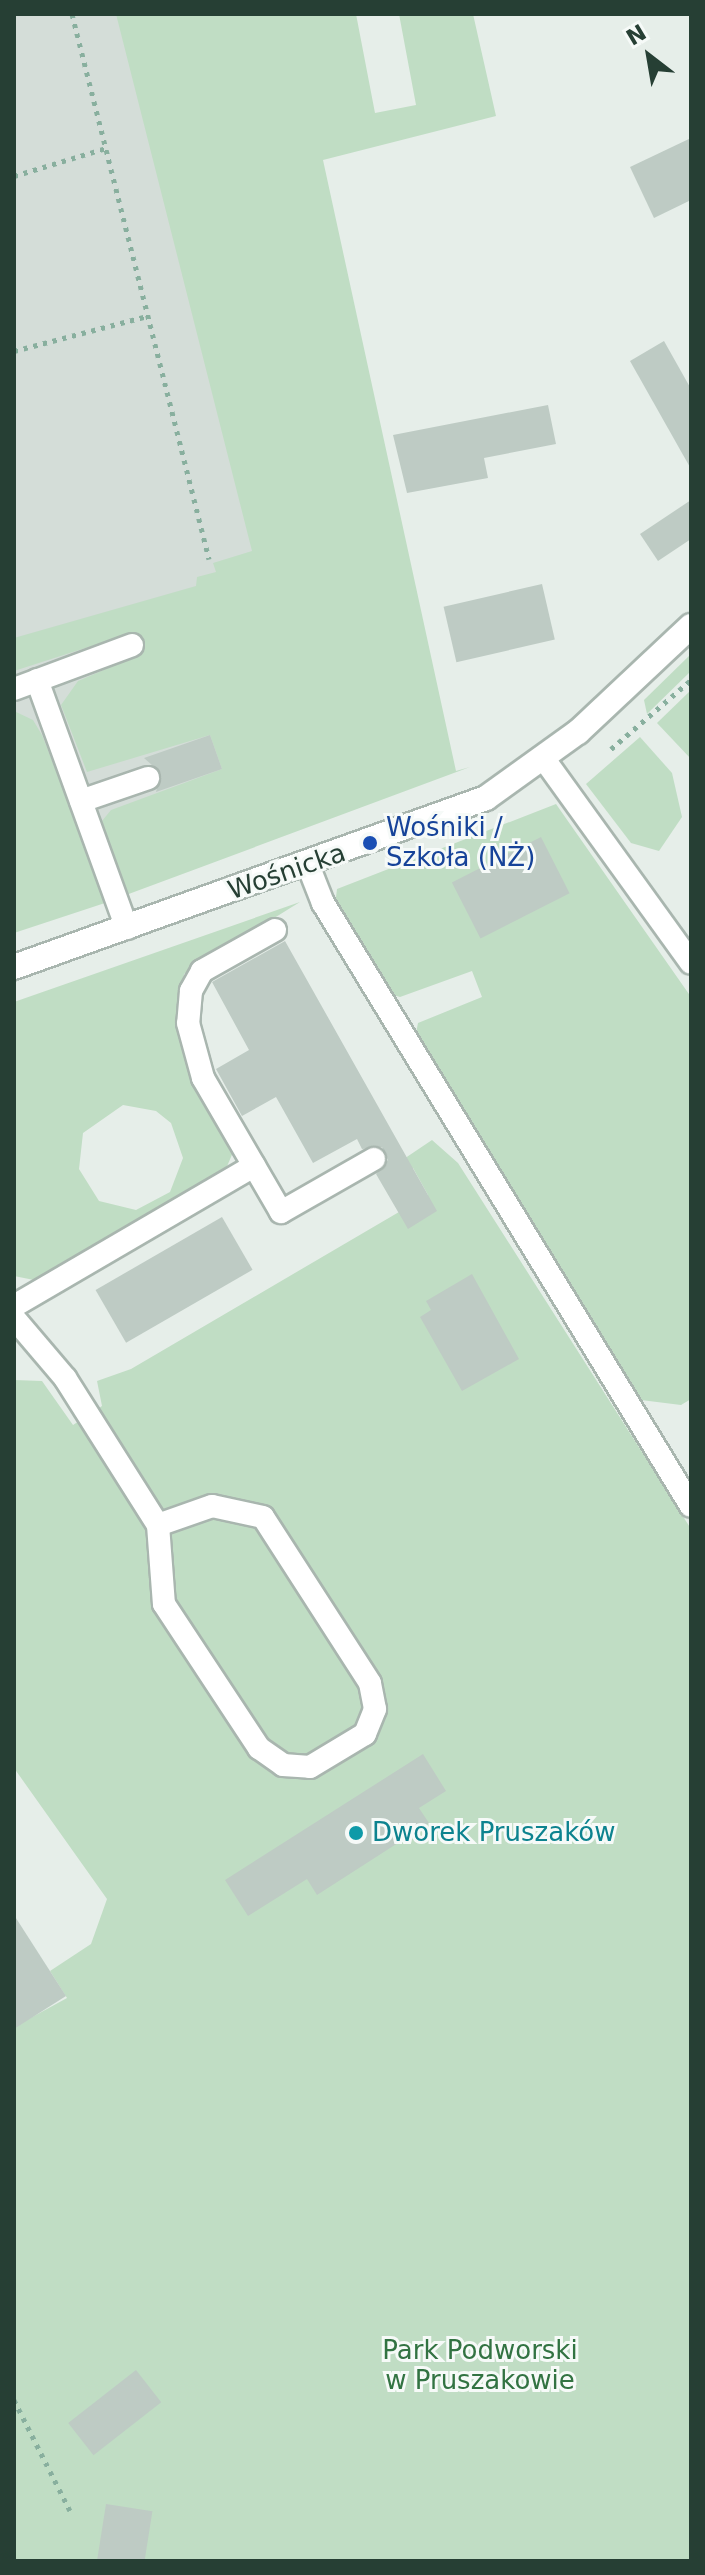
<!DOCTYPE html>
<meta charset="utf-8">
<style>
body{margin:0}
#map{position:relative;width:705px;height:2575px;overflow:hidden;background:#e6eee9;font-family:"DejaVu Sans",sans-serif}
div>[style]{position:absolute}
.built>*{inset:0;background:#d4ddd8}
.green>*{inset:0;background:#c0ddc4}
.building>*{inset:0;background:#becbc4;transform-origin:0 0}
.path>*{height:5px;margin-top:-2.5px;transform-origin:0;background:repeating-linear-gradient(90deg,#88af9e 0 4px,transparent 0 10px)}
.roads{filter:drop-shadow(2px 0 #a9b6af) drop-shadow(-2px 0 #a9b6af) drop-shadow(0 2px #a9b6af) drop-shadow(0 -2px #a9b6af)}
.service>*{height:22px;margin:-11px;padding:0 11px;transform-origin:11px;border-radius:11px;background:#fff}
.tertiary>*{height:24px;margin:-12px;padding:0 12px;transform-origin:12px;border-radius:12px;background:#fff}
.dots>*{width:22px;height:22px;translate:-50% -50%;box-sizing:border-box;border:4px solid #f6faf8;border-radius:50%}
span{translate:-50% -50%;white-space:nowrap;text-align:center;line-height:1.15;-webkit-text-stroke:6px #f6faf8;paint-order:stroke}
.transit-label{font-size:26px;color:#164399}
.left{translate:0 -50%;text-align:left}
.street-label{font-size:26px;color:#263f34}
.culture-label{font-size:26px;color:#0d838f}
.park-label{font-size:26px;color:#327342}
.frame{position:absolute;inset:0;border:16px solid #263f34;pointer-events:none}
.north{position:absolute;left:609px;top:16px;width:80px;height:80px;-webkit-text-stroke:6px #f6faf8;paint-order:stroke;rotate:329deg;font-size:22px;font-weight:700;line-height:32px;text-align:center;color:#263f34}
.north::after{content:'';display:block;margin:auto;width:28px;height:36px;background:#263f34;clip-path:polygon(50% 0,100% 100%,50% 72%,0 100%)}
</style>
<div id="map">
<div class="built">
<div style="clip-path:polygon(14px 14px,289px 14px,415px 730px,124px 887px,14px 924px)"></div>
</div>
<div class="green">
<div style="clip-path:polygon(116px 14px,356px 14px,375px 113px,416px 105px,399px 14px,473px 14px,496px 116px,323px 160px,456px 771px,470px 767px,126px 895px,102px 821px,111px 810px,222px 769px,210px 735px,87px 772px,61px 705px,78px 681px,141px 654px,132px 633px,14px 671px,14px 638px,196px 586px,197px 577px,216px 572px,213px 563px,252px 551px)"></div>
<div style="clip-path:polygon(691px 654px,691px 671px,647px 714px,644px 700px)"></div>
<div style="clip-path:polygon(691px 690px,691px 759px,657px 723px)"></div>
<div style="clip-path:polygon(14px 711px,33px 720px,42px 735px,108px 902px,14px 933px)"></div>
<div style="clip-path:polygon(640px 737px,672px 773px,682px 817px,659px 851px,631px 843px,586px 784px)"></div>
<div style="clip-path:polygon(556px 804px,691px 997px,691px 1399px,681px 1405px,641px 1400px,416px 1033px,418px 1023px,482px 997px,472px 971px,400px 997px,390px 994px,335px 905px,337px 889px)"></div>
<div style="clip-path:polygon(evenodd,300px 902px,184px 974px,180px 1036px,234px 1150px,225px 1171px,34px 1280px,14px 1276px,14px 1002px,300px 902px,123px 1105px,156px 1111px,171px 1123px,183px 1158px,170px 1192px,136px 1210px,99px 1201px,79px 1169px,83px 1133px,123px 1105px)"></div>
<div style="clip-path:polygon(432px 1140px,458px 1163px,691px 1529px,691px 2561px,14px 2561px,14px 2027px,67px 1998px,50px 1971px,91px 1944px,107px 1899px,14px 1768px,14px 1380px,42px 1381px,73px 1425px,102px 1406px,97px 1381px,131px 1369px,428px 1195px,413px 1168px,388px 1182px,383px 1173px)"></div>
</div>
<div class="building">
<div style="clip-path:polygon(691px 138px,691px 200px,654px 218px,630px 167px)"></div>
<div style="clip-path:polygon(664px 341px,691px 389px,691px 469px,630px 361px)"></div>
<div style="clip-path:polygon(548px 405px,556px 444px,484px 458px,488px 478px,407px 493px,393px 435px)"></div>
<div style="clip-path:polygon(691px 500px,691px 539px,658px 561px,640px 534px)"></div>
<div style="left:542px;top:584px;width:57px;height:101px;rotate:77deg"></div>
<div style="clip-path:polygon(210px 735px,222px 769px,156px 792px,161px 773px,144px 758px)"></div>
<div style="left:541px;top:837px;width:63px;height:100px;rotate:63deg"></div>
<div style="clip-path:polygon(285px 941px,437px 1211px,408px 1229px,376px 1174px,388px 1160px,382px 1147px,362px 1149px,357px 1139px,313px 1163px,276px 1097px,242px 1116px,216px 1069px,249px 1050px,212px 982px)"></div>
<div style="left:222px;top:1217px;width:61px;height:146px;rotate:60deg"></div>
<div style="clip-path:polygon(472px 1274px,519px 1359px,462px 1391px,420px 1317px,431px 1310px,426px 1301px)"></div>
<div style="clip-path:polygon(423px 1754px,446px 1791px,419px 1808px,429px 1823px,317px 1895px,307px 1879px,248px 1916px,225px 1880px)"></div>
<div style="clip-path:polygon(14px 1915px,66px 1996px,14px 2029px)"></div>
<div style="left:136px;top:2370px;width:41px;height:86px;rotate:52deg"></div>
<div style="left:106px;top:2504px;width:47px;height:58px;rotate:9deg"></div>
</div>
<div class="path">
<div style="left:72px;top:14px;width:562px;rotate:75.89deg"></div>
<div style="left:14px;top:176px;width:96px;rotate:-16.9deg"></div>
<div style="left:14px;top:351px;width:138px;rotate:-14.7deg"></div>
<div style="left:611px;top:749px;width:106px;rotate:-40.8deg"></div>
<div style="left:14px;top:2400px;width:124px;rotate:63.2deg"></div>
</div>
<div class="roads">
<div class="service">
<div style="left:37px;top:680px;width:264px;rotate:70.1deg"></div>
<div style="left:14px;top:689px;width:126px;rotate:-20.4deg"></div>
<div style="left:544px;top:759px;width:251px;rotate:54.2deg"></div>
<div style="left:81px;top:801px;width:71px;rotate:-18.9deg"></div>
<div style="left:308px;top:865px;width:41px;rotate:68.5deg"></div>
<div style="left:323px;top:903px;width:706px;rotate:58.61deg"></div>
<div style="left:275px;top:930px;width:84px;rotate:150.7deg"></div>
<div style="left:202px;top:971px;width:23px;rotate:119deg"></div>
<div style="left:191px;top:991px;width:32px;rotate:95deg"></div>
<div style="left:188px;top:1023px;width:57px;rotate:74.7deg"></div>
<div style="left:203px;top:1078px;width:155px;rotate:59.8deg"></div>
<div style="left:281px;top:1212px;width:107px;rotate:-29.7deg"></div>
<div style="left:14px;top:1306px;width:278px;rotate:-30.3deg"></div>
<div style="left:14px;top:1318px;width:79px;rotate:49.6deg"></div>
<div style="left:65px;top:1378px;width:174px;rotate:57.7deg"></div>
<div style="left:158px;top:1525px;width:79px;rotate:85.7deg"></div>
<div style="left:164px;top:1604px;width:173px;rotate:56.6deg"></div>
<div style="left:259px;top:1748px;width:29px;rotate:35deg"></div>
<div style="left:283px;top:1765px;width:27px;rotate:4deg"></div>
<div style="left:310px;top:1767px;width:64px;rotate:-31deg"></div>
<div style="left:365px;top:1734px;width:27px;rotate:-68deg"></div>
<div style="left:375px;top:1709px;width:26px;rotate:-101deg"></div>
<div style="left:370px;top:1683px;width:197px;rotate:-122.8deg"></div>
<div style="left:263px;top:1517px;width:52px;rotate:-167.8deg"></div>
<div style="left:212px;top:1506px;width:57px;rotate:160.6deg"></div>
</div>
<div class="tertiary">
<div style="left:14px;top:967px;width:501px;rotate:-19.7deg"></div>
<div style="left:486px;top:798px;width:113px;rotate:-35.7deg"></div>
<div style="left:578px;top:732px;width:155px;rotate:-43.2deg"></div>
</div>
</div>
<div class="dots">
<div style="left:370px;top:843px;background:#1a4fb4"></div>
<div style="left:356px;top:1833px;background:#0f9aa8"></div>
</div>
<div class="transit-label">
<span class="left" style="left:386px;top:843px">Wośniki /<br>Szkoła (NŻ)</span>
</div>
<div class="street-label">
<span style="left:287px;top:872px;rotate:-19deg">Wośnicka</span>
</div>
<div class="culture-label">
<span class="left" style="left:372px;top:1833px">Dworek Pruszaków</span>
</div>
<div class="park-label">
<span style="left:480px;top:2366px">Park Podworski<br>w Pruszakowie</span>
</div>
<div class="frame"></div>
<div class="north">N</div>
</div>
